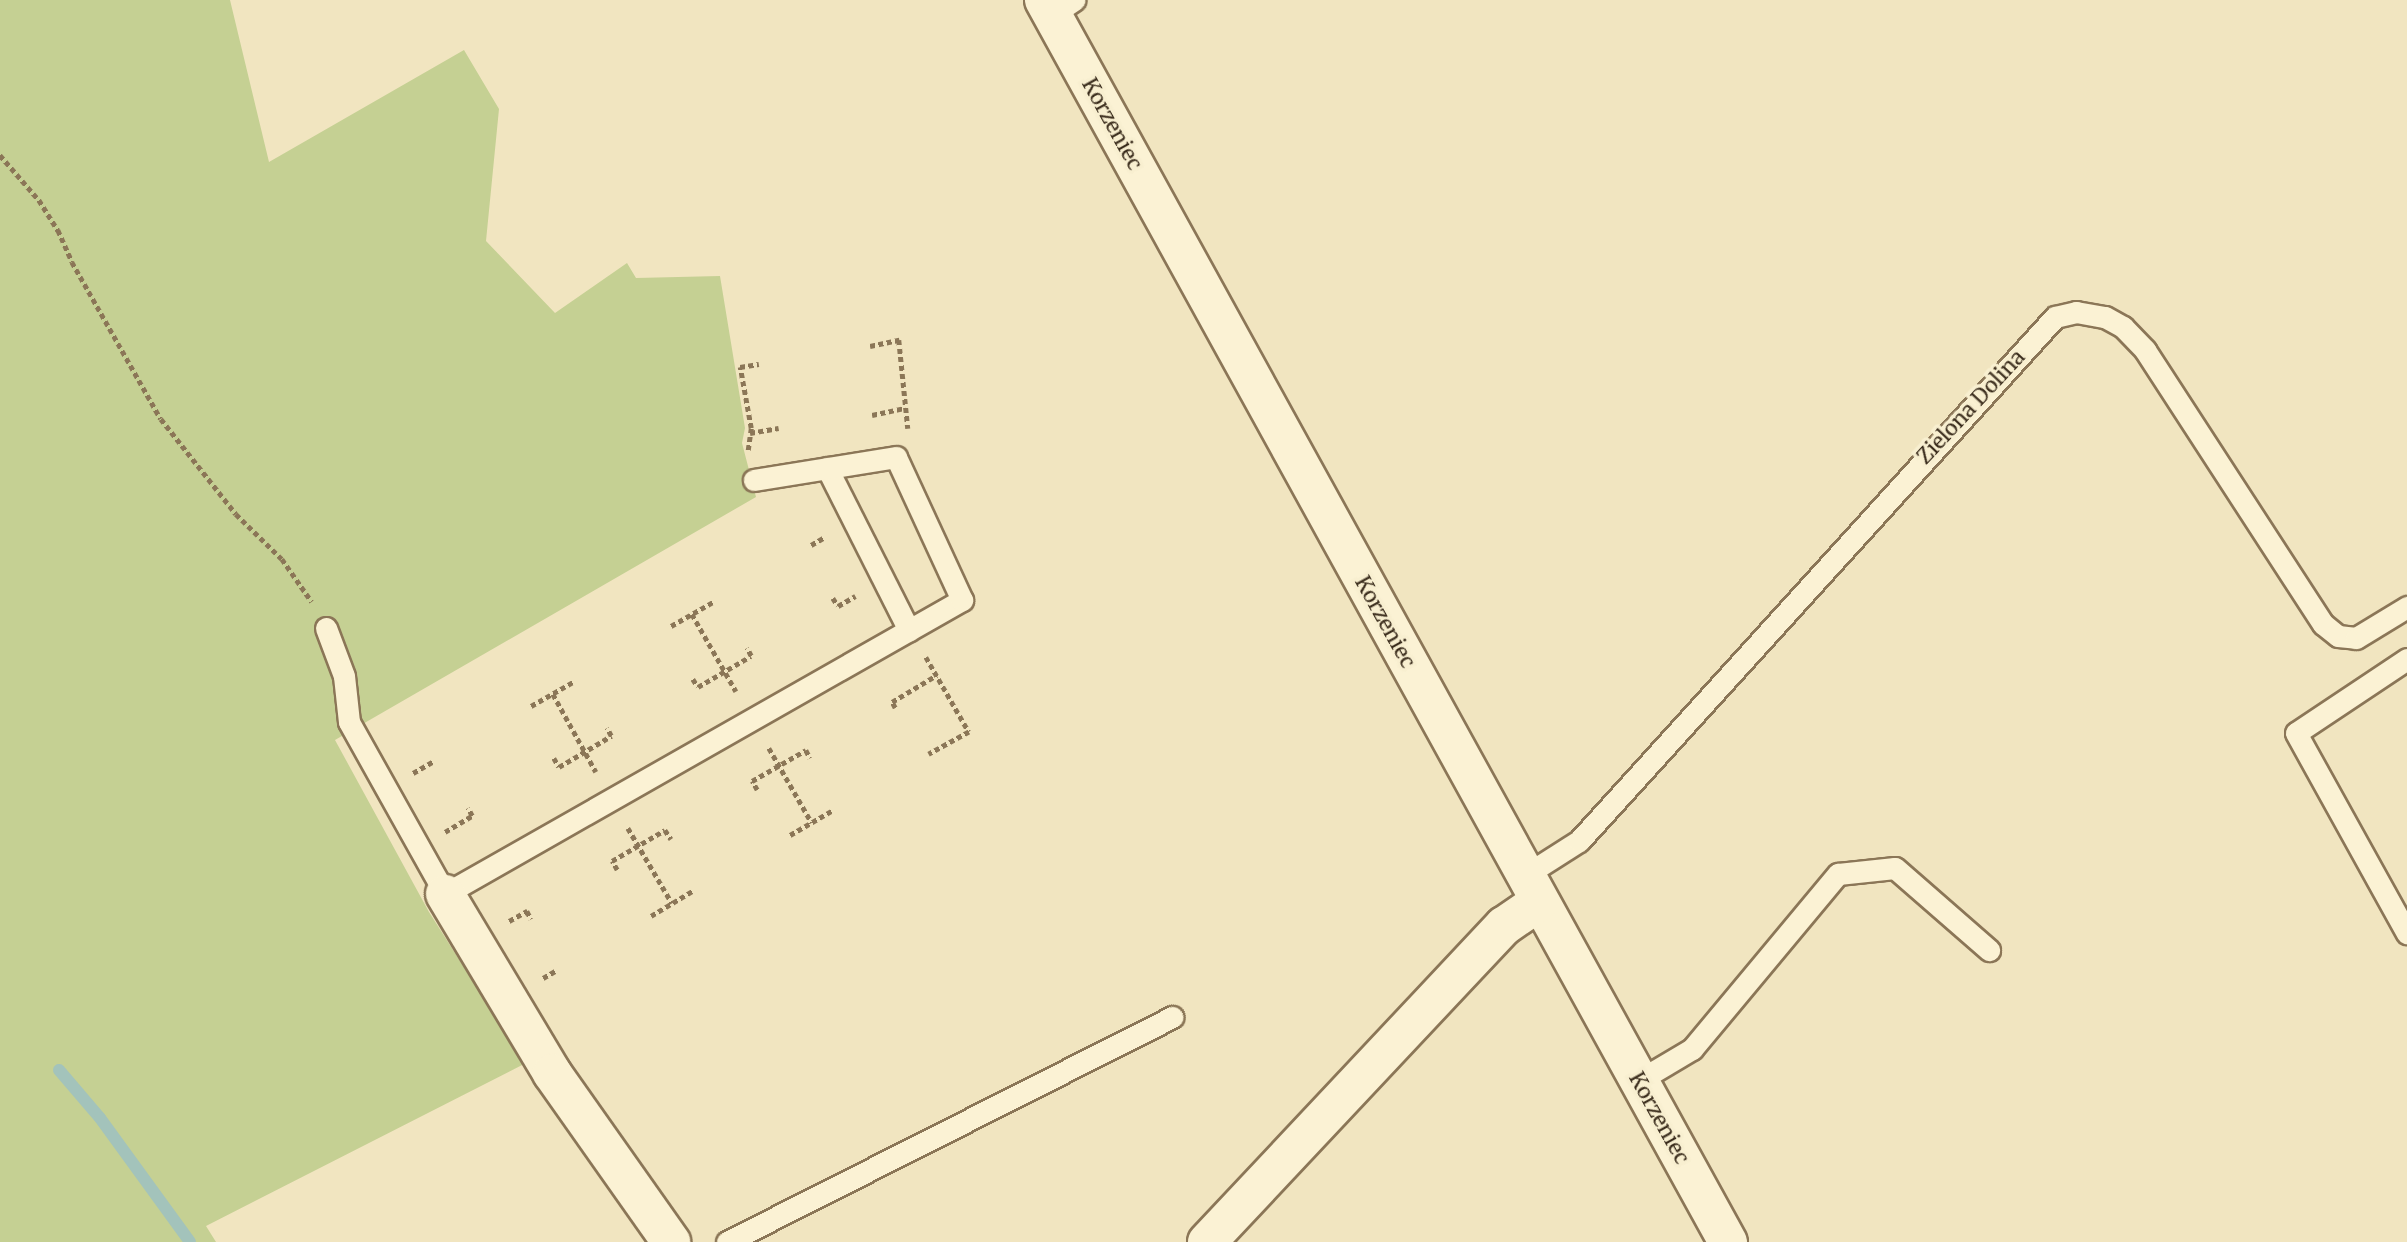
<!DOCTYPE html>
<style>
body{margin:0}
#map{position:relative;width:2407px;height:1242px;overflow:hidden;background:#f1e5c0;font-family:Merriweather,serif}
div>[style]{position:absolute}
.green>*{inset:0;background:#c5d093}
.stream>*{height:12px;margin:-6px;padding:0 6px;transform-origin:6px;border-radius:6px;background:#a3c3bb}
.path>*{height:4.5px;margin-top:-2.25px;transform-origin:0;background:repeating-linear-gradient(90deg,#8b7657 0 5px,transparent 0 8.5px)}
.roads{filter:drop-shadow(2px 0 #8b7657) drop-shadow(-2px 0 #8b7657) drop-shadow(0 2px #8b7657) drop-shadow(0 -2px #8b7657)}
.lane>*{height:21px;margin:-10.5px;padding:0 10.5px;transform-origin:10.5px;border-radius:10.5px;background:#fbf2d4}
.street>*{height:38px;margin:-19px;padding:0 19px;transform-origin:19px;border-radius:19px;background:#fbf2d4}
span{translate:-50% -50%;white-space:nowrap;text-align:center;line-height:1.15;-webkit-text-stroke:7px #f8efd0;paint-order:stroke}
.street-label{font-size:21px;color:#3a2c1c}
</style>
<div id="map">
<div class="green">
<div style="clip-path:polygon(0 0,230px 0,269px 162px,464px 50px,499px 109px,486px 241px,555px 313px,627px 263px,636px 278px,720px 276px,745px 428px,742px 443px,756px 497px,335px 740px,429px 912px,505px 1032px,530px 1061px,206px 1226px,216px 1242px,0 1242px)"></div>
</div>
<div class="stream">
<div style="left:59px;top:1070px;width:63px;rotate:49.5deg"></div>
<div style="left:100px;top:1118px;width:153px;rotate:54deg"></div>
</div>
<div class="path">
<div style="left:0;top:155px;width:60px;rotate:49.1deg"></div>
<div style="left:39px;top:200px;width:36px;rotate:58deg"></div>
<div style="left:58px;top:230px;width:35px;rotate:66deg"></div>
<div style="left:72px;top:262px;width:180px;rotate:60.5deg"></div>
<div style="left:161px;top:419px;width:121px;rotate:51.7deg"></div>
<div style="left:236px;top:514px;width:64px;rotate:44.4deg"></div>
<div style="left:282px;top:559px;width:52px;rotate:55.1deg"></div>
<div style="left:870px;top:346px;width:30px;rotate:-12deg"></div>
<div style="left:899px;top:340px;width:89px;rotate:84.2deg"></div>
<div style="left:872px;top:415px;width:34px;rotate:-12deg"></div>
<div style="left:750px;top:433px;width:29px;rotate:-10deg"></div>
<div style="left:748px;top:450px;width:22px;rotate:-82deg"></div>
<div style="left:751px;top:428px;width:62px;rotate:-100.2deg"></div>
<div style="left:740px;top:367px;width:19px;rotate:-9deg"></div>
<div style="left:811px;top:545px;width:16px;rotate:-30deg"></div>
<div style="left:833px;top:598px;width:9px;rotate:58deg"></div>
<div style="left:838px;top:606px;width:20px;rotate:-30deg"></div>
<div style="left:692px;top:614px;width:89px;rotate:60.3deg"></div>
<div style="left:671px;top:626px;width:48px;rotate:-29.7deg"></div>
<div style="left:926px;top:657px;width:86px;rotate:60.2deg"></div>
<div style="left:969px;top:732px;width:46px;rotate:151.2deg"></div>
<div style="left:693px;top:679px;width:9px;rotate:58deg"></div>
<div style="left:698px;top:687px;width:61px;rotate:-30.3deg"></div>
<div style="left:751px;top:656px;width:9px;rotate:-117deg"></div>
<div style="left:553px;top:694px;width:89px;rotate:61.1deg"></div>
<div style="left:531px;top:706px;width:48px;rotate:-29.7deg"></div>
<div style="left:895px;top:708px;width:7px;rotate:-117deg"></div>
<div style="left:892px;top:702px;width:52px;rotate:-31deg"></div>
<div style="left:769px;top:748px;width:86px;rotate:60.2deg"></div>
<div style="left:554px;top:758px;width:10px;rotate:61deg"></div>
<div style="left:559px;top:767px;width:61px;rotate:-30.8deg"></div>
<div style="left:611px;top:736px;width:9px;rotate:-117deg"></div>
<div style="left:413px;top:773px;width:24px;rotate:-30deg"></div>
<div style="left:757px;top:790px;width:10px;rotate:-119deg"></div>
<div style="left:752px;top:781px;width:62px;rotate:-29.9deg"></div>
<div style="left:806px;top:750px;width:9px;rotate:63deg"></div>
<div style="left:628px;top:828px;width:87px;rotate:59.6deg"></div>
<div style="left:445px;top:832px;width:31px;rotate:-31deg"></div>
<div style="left:472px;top:816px;width:9px;rotate:-117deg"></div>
<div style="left:790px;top:835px;width:50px;rotate:-30.2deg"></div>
<div style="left:617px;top:870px;width:10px;rotate:-119deg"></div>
<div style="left:612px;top:861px;width:61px;rotate:-30.3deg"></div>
<div style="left:665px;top:830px;width:11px;rotate:56deg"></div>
<div style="left:651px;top:916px;width:50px;rotate:-31.2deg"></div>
<div style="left:509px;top:921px;width:21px;rotate:-29deg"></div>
<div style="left:527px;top:911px;width:9px;rotate:63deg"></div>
<div style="left:543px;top:978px;width:14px;rotate:-30deg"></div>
</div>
<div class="roads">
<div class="lane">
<div style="left:1052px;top:15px;width:27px;rotate:-34deg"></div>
<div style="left:827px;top:468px;width:182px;rotate:63.2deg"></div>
<div style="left:326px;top:628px;width:51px;rotate:69.4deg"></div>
<div style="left:344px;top:676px;width:46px;rotate:83.8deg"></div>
<div style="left:349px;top:722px;width:197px;rotate:60.8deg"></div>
<div style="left:445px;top:894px;width:595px;rotate:-29.63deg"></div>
<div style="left:962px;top:600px;width:157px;rotate:-114.8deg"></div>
<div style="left:896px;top:457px;width:144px;rotate:170.8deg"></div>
<div style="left:2407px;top:659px;width:133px;rotate:146.3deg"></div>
<div style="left:2296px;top:733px;width:229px;rotate:61deg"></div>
<div style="left:1524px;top:876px;width:65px;rotate:-32.5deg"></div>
<div style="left:1579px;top:841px;width:708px;rotate:-47.75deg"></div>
<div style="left:2055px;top:317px;width:22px;rotate:-13deg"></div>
<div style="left:2076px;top:312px;width:29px;rotate:10deg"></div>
<div style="left:2105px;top:317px;width:21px;rotate:29deg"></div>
<div style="left:2123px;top:327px;width:32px;rotate:46deg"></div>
<div style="left:2145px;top:350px;width:327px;rotate:57deg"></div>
<div style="left:2323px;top:624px;width:19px;rotate:39deg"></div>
<div style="left:2338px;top:636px;width:18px;rotate:6deg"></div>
<div style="left:2356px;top:638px;width:60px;rotate:-31.3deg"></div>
<div style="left:1638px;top:1081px;width:63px;rotate:-30.7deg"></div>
<div style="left:1692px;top:1049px;width:228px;rotate:-50.2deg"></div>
<div style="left:1838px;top:874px;width:57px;rotate:-6deg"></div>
<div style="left:1895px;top:868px;width:125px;rotate:41.1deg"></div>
<div style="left:727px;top:1242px;width:499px;rotate:-26.8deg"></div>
</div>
<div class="street">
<div style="left:1044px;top:0;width:1418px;rotate:61.16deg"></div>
<div style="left:445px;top:894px;width:209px;rotate:59.1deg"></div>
<div style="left:552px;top:1073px;width:207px;rotate:54.8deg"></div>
<div style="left:1207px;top:1242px;width:434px;rotate:-46.8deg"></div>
<div style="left:1504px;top:926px;width:42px;rotate:-34.4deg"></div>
</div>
</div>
<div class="street-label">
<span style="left:1112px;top:124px;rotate:61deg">Korzeniec</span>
<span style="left:1971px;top:407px;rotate:-47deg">Zielona Dolina</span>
<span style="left:1385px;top:622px;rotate:61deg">Korzeniec</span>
<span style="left:1659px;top:1118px;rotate:61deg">Korzeniec</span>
</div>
</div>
